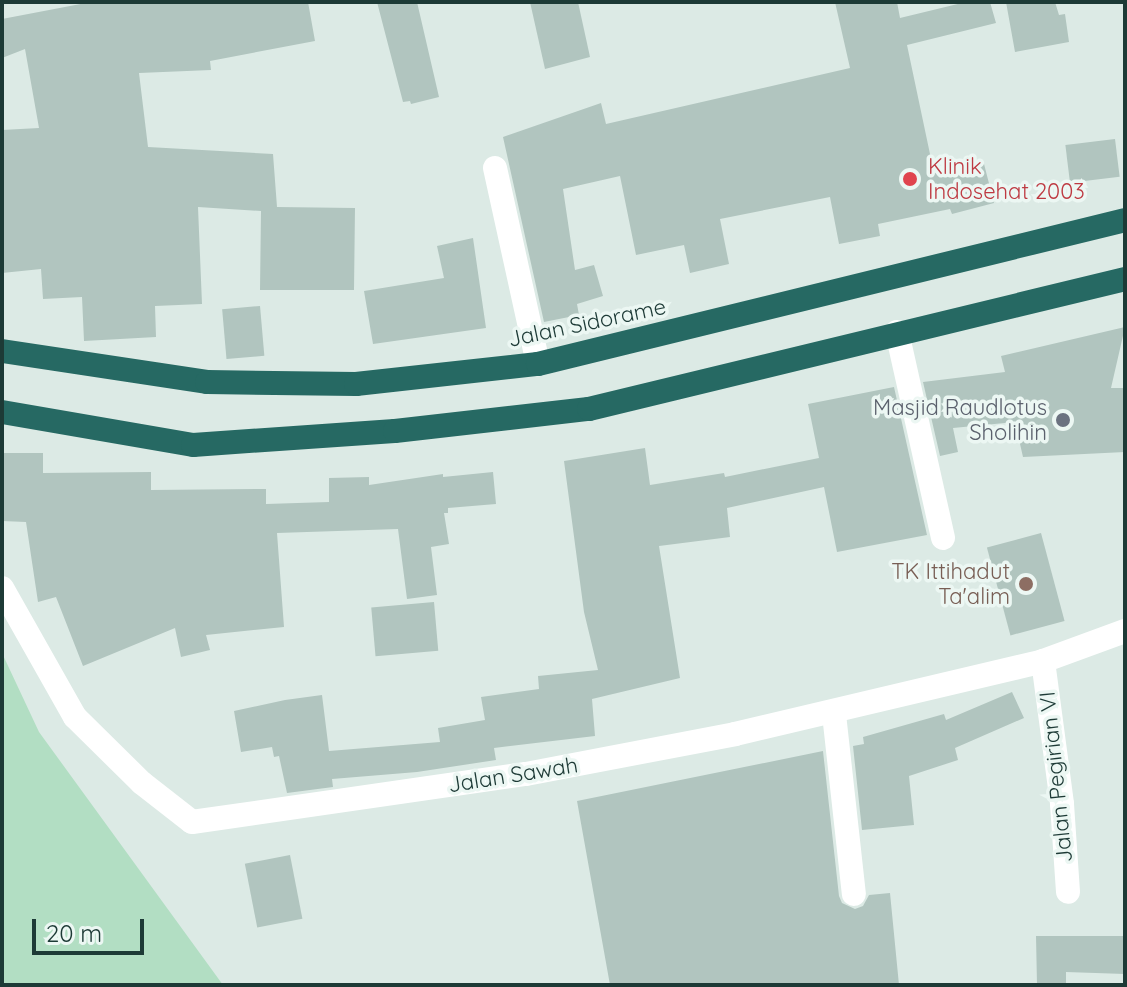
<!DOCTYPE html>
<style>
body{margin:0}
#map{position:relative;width:1127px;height:987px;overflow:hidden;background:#dceae5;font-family:Quicksand,sans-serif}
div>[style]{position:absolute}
.green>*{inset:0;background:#b2dec3}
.building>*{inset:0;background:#b1c5bf;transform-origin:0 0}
.minor>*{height:24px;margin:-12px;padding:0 12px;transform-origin:12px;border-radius:12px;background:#fff}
.highway>*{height:24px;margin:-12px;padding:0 12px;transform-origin:12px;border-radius:12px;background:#266963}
.dots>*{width:22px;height:22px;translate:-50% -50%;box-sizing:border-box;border:4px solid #ecf7f3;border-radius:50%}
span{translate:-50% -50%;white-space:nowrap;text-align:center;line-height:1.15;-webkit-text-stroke:7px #ecf7f3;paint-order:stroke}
.health-label{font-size:22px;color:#be3a42}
.left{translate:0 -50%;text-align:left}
.street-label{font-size:22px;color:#1d3a36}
.worship-label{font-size:22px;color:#5b616d}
.right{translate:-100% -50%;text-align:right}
.education-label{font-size:22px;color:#785e54}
.frame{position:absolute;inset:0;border:4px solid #1d3a36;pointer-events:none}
.scale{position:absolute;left:32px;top:919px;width:112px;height:36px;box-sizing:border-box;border:4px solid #1d3a36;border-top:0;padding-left:10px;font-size:24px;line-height:28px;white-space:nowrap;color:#1d3a36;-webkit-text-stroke:6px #ecf7f3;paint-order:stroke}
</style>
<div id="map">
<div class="green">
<div style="clip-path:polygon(2px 653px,39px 732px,223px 985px,2px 985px)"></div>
</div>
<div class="building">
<div style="clip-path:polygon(91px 2px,308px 2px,315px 41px,210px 61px,211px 70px,139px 73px,148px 147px,273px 154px,277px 207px,355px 208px,354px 290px,260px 290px,261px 211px,198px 207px,202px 304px,155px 306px,156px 337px,84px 341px,82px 297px,43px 299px,41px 269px,2px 273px,2px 130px,39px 128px,25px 49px,2px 58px,2px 19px)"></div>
<div style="clip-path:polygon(377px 2px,417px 2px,439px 97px,411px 104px,410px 101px,403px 102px)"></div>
<div style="clip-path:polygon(530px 2px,578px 2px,590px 57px,545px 69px)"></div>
<div style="clip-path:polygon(835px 2px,897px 2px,900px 18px,966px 2px,990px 2px,996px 23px,907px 45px,934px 173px,983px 160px,994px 203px,952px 214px,950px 209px,878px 224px,880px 236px,839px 244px,830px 197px,720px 219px,729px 264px,690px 273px,684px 245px,636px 255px,620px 176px,563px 189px,575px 270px,594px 265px,603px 296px,577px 304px,579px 315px,544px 322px,503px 137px,601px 103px,606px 124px,850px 68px)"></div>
<div style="clip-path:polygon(1006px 2px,1055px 2px,1059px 15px,1065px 14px,1069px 42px,1015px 52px)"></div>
<div style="left:1115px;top:139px;width:38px;height:50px;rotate:83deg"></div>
<div style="clip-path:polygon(473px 238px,486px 328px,373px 344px,364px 291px,444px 278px,437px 246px)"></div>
<div style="left:260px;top:306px;width:50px;height:38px;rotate:85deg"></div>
<div style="clip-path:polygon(1125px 327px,1111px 388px,1125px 388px,1125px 452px,1023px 457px,1015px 422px,953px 428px,958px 452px,940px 456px,923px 382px,1005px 372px,1001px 356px)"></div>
<div style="clip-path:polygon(894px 387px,927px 535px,837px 552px,824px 487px,727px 508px,730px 537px,659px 546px,680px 678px,592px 699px,595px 736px,494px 748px,496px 760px,417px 772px,332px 779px,333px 787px,287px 793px,279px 756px,274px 757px,272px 747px,241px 752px,234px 711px,285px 700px,322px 695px,329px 751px,440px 742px,438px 728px,485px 720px,481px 697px,539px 689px,538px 676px,598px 670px,584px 612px,564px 461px,645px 448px,650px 485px,724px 473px,725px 477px,819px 458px,808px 404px)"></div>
<div style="clip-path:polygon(2px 453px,43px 453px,43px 473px,151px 472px,151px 490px,266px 489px,266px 504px,329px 502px,329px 478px,369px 477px,369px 485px,443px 474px,443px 477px,493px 472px,496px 504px,448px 508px,448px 513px,444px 513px,449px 544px,431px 547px,437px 595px,407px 599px,398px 529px,277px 533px,284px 627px,206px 635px,210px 650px,181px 657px,175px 628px,83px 666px,56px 597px,38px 602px,26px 522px,2px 521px)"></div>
<div style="left:1041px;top:533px;width:91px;height:56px;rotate:75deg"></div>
<div style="left:434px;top:602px;width:49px;height:63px;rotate:85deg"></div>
<div style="clip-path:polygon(1012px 692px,1024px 718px,955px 748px,958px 760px,909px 776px,914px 825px,862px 830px,853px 746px,864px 744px,863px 737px,944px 714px,946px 720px)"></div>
<div style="clip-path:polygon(823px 751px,839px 896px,842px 903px,855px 909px,863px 906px,869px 895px,890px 893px,899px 985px,610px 985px,577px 801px)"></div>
<div style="left:290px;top:855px;width:65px;height:46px;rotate:79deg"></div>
<div style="clip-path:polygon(1036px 936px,1125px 936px,1125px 974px,1066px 972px,1066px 985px,1037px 985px)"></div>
</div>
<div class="minor">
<div style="left:495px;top:168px;width:201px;rotate:77.6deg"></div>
<div style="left:897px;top:332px;width:211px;rotate:77.4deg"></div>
<div style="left:2px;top:588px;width:148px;rotate:60.5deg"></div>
<div style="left:75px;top:717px;width:94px;rotate:44.6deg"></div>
<div style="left:142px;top:783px;width:63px;rotate:38deg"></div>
<div style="left:192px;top:822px;width:337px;rotate:-8.2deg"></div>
<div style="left:526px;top:774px;width:213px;rotate:-10.8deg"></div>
<div style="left:735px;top:734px;width:317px;rotate:-13.3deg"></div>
<div style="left:1043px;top:661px;width:87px;rotate:-20.1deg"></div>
<div style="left:1043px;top:661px;width:144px;rotate:82.4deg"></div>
<div style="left:1062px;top:804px;width:88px;rotate:86.1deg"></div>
<div style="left:834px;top:714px;width:181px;rotate:83.7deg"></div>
</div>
<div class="highway">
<div style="left:2px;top:351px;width:207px;rotate:8.6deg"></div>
<div style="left:207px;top:382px;width:149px;rotate:0.8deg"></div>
<div style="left:356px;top:384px;width:183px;rotate:-6.3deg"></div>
<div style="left:538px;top:364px;width:604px;rotate:-13.78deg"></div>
<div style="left:2px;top:412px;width:194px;rotate:9.8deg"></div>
<div style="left:193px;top:445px;width:202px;rotate:-4deg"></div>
<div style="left:395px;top:431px;width:195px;rotate:-6.5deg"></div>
<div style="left:589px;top:409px;width:552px;rotate:-13.63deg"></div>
</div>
<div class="dots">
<div style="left:910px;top:179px;background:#e0444e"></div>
<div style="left:1063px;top:420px;background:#6b7280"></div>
<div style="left:1026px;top:584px;background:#8d6e63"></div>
</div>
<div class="health-label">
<span class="left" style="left:928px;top:179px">Klinik<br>Indosehat 2003</span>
</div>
<div class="street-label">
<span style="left:587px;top:323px;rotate:-12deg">Jalan Sidorame</span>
<span style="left:513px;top:775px;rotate:-9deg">Jalan Sawah</span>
<span style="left:1056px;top:777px;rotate:-96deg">Jalan Pegirian VI</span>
</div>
<div class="worship-label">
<span class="right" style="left:1047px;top:420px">Masjid Raudlotus<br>Sholihin</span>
</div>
<div class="education-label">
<span class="right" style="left:1010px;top:584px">TK Ittihadut<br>Ta'alim</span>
</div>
<div class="frame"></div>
<div class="scale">20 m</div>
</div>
